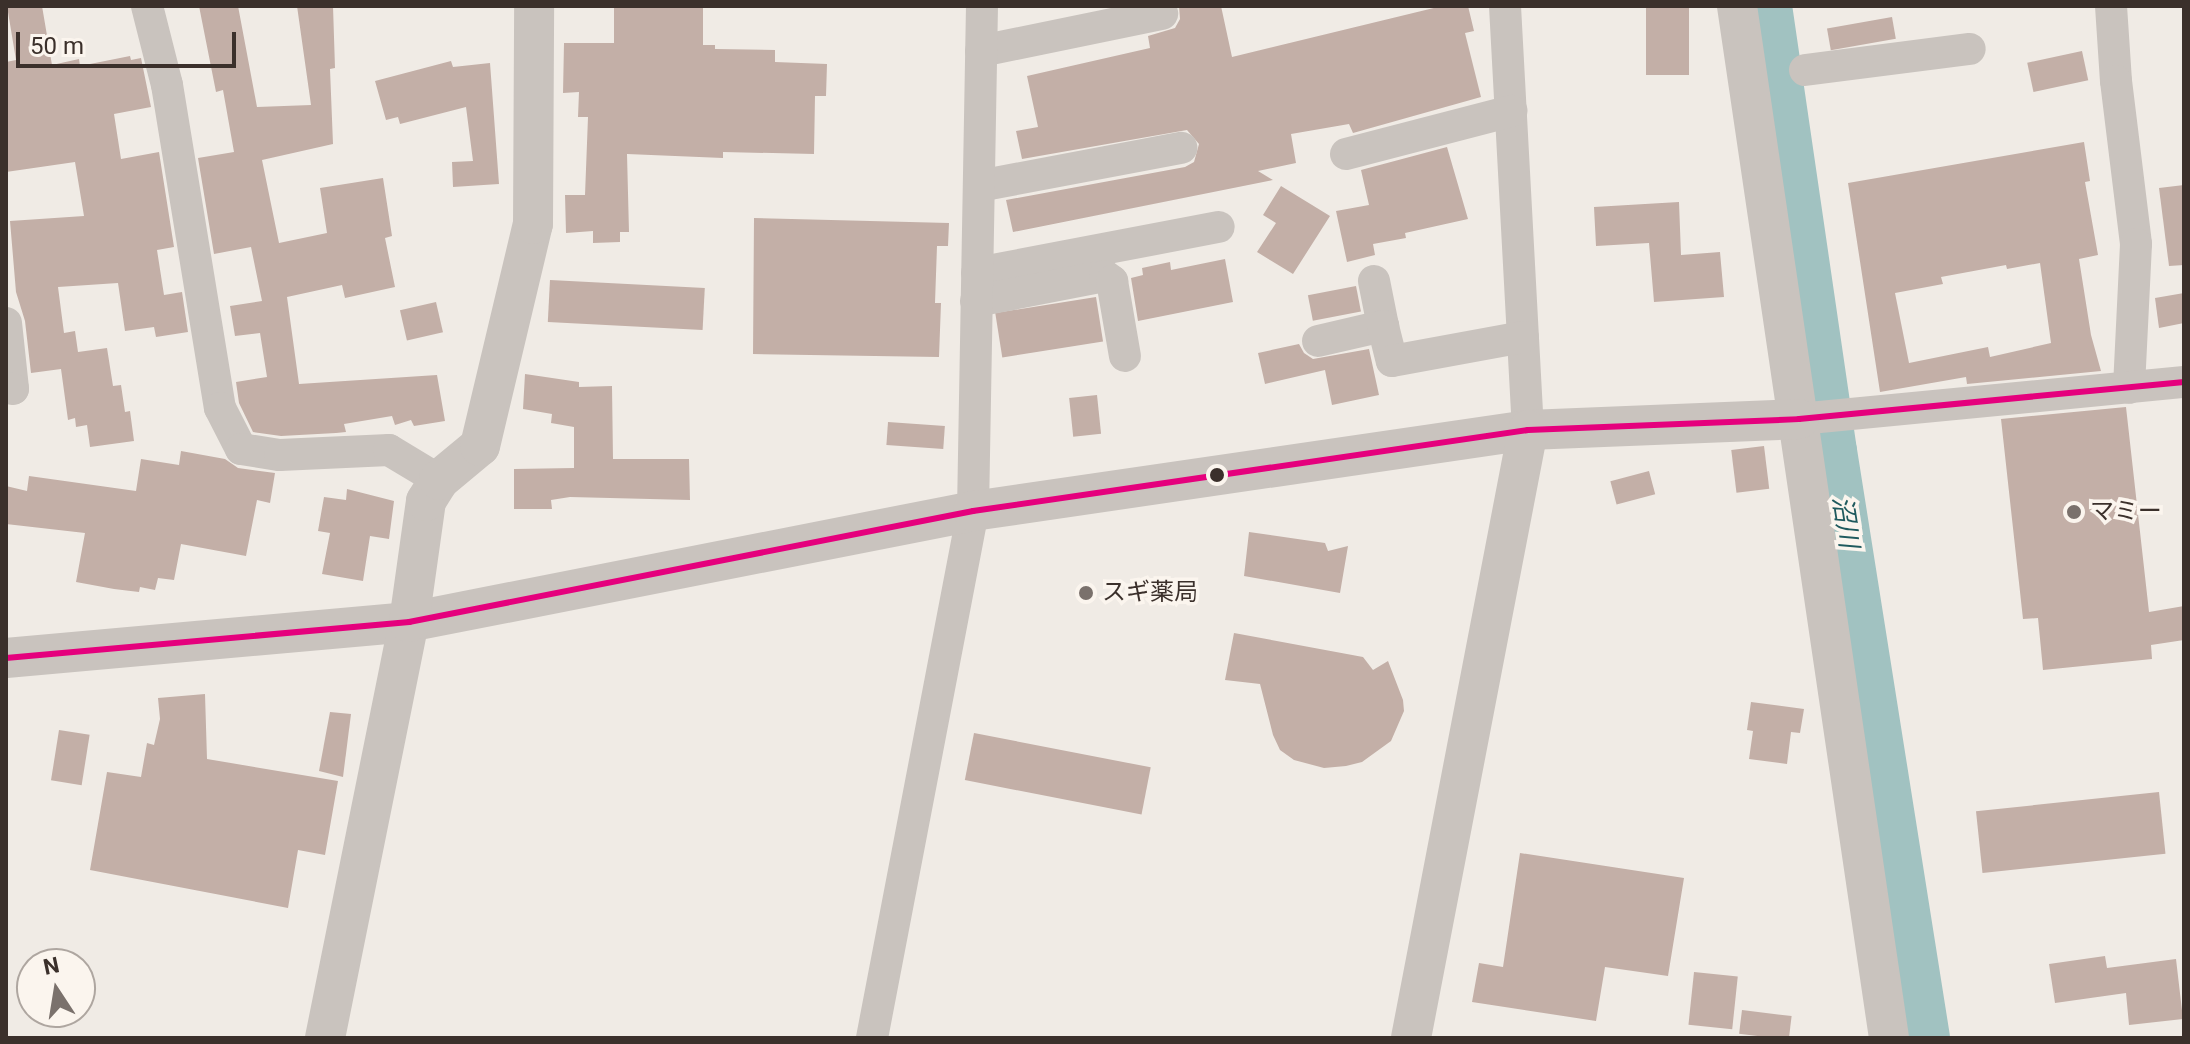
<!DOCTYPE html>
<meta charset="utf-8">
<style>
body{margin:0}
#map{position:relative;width:2190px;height:1044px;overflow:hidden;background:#f0ebe5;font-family:Roboto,"Noto Sans JP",sans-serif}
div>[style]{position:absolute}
.river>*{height:52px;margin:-26px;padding:0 26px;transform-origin:26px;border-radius:26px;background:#a1c2c1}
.building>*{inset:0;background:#c3afa7;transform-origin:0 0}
.minor>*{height:32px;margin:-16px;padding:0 16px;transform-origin:16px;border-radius:16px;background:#c9c3be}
.tertiary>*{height:40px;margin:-20px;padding:0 20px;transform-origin:20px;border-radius:20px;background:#c9c3be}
.bus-1>*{height:6px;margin:-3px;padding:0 3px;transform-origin:3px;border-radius:3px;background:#e5007d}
.dots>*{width:22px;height:22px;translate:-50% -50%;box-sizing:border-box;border:4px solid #fbf5ee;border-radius:50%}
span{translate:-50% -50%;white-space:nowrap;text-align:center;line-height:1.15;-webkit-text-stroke:7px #fbf5ee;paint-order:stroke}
.poi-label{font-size:24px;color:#3b302b}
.left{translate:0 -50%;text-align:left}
.water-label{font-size:26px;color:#1f5a5e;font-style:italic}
.frame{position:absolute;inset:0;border:8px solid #3b302b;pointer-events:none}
.north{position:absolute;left:16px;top:948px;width:80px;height:80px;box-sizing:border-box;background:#fbf5ee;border:2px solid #aea6a0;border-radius:50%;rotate:348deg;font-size:22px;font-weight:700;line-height:32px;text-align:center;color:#3b302b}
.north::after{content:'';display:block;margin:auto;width:28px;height:36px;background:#7a716c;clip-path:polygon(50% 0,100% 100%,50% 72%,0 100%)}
.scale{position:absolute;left:16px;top:32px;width:220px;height:36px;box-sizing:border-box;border:4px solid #3b302b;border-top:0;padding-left:10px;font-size:24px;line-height:28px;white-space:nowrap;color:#3b302b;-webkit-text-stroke:6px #fbf5ee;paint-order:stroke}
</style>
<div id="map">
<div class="river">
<div style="left:1766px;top:6px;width:450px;rotate:81.7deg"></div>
<div style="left:1831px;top:451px;width:594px;rotate:81deg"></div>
</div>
<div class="building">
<div style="clip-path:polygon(7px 6px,42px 6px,52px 65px,79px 59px,80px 66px,130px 56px,131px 60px,141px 58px,151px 107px,114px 114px,121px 159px,159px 152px,174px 247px,157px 250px,164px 295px,182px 292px,188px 332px,156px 337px,154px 327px,125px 331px,118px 283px,58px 287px,64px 333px,75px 331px,78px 352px,107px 348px,113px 386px,121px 385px,125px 412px,130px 411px,134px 441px,90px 447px,87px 425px,76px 427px,75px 418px,68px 420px,61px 369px,31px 373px,25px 321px,16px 292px,10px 221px,84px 216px,75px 162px,6px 172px,6px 62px,16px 60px)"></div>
<div style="clip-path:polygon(199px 6px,238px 6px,257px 107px,311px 105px,297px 6px,333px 6px,335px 68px,330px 69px,333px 144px,262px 160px,279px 243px,327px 233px,320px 188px,383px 178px,392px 236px,385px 238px,395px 287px,345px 298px,342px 285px,287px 297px,299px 384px,437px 375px,445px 421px,414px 426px,411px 420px,395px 425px,392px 416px,344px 424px,346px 432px,336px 433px,281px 436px,253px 432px,239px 403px,236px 382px,267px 377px,260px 333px,235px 336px,230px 306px,262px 301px,251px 247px,214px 254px,198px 158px,234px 152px,223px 90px,216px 92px)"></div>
<div style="clip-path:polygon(703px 6px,703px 45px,715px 45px,715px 49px,775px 50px,775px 62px,827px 64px,826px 96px,815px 96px,814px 154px,723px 152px,723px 158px,627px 154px,629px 232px,620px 232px,620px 242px,593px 243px,593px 231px,566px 233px,565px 195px,585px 195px,588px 117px,578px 117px,579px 92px,563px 93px,564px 43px,614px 43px,614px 7px)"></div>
<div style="clip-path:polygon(1179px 6px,1221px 6px,1232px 57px,1442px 6px,1468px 6px,1474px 31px,1465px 33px,1481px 97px,1353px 133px,1349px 124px,1291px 134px,1296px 163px,1258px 171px,1273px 180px,1013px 232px,1006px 200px,1185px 167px,1194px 162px,1199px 144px,1187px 130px,1022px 159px,1016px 131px,1038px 127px,1027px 76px,1150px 48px,1148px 36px,1175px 28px,1180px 19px)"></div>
<div style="left:1646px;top:6px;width:43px;height:69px"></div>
<div style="left:1892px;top:17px;width:22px;height:66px;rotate:80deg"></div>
<div style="left:2082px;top:51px;width:30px;height:56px;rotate:78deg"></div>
<div style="clip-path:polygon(451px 61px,453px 67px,490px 63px,499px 184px,453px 187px,452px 162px,473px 161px,466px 107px,400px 124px,398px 117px,386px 120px,375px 81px)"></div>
<div style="clip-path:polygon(evenodd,2084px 142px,2090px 181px,2085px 182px,2098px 255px,2079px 259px,2091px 335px,2101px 371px,1967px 384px,1966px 377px,1880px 392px,1848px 183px,2084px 142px,2040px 263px,2051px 343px,1990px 357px,1988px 347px,1909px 363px,1895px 293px,1943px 284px,1941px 277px,2006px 265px,2007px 269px,2040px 263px)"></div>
<div style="clip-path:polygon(1447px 147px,1468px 219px,1405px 233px,1406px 238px,1373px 244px,1375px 255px,1347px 262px,1336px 211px,1369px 205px,1361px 170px)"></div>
<div style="clip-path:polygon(2184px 185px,2184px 265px,2169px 266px,2159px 188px)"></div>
<div style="clip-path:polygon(1281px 186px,1330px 216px,1293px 274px,1257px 252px,1276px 223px,1263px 215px)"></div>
<div style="clip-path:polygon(1679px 202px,1681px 255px,1720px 252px,1724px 297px,1654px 302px,1649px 243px,1596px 246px,1594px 207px)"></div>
<div style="clip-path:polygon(754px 218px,949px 223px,948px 246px,937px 246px,935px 303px,941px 303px,939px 357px,753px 354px)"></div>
<div style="clip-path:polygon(1225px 259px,1233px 302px,1138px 321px,1131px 278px,1143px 275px,1142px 268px,1170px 262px,1171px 270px)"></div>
<div style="left:550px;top:280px;width:155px;height:42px;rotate:3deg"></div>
<div style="left:1356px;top:286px;width:26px;height:49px;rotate:79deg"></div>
<div style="clip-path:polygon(2184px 293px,2184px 323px,2159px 328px,2155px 298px)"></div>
<div style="left:1096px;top:297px;width:45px;height:102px;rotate:81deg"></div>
<div style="left:436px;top:302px;width:31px;height:37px;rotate:77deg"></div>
<div style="clip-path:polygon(1299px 344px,1304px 353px,1313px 359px,1369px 349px,1379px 395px,1332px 405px,1325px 370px,1265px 384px,1258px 353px)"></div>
<div style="clip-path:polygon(525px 374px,579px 382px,579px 387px,612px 386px,613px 459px,689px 459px,690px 500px,570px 497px,551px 500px,552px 509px,514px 509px,514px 469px,574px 468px,574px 427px,551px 423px,552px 414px,523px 409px)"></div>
<div style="left:1097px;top:395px;width:39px;height:28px;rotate:84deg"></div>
<div style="clip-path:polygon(2126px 407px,2149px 612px,2184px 606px,2184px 640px,2151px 645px,2152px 659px,2043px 670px,2038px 618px,2023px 619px,2001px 419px)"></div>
<div style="left:888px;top:422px;width:57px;height:23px;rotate:4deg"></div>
<div style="left:1764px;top:446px;width:43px;height:33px;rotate:83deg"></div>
<div style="clip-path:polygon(181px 451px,225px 459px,238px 468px,275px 473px,270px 503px,257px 500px,246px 556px,181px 544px,174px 580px,158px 578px,155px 590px,140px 587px,139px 592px,114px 589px,76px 582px,85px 533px,6px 524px,6px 486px,27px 491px,29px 476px,136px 491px,141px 459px,179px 465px)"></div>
<div style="left:1649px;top:471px;width:24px;height:40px;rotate:75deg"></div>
<div style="clip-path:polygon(347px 489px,394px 501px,389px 539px,370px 536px,363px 581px,322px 574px,330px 533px,318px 531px,324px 497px,346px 500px)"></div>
<div style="clip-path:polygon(1249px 532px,1325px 543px,1328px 551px,1348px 546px,1340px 593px,1244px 576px)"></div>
<div style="clip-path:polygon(1234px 633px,1363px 657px,1373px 670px,1388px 661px,1403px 700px,1404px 711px,1391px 741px,1362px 762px,1346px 766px,1324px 768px,1294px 760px,1280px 750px,1273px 735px,1260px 684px,1225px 680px)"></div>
<div style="clip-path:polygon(205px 694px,207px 759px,338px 781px,325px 855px,298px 850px,288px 908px,90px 870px,107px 772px,141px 777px,147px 743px,154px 745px,160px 719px,158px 698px)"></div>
<div style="clip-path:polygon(1751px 702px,1804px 709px,1800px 733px,1791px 732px,1787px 764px,1749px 759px,1753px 731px,1747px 730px)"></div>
<div style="clip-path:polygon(330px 712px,351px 714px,343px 777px,319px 771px)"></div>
<div style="left:59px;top:730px;width:31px;height:51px;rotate:9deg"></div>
<div style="left:974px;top:733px;width:180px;height:48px;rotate:11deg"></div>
<div style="left:2159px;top:792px;width:62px;height:184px;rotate:84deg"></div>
<div style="clip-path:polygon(1520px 853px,1684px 878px,1668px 976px,1605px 967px,1596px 1021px,1472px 1002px,1479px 963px,1503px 967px)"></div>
<div style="clip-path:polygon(2105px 956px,2107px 968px,2176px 959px,2183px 1019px,2129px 1025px,2126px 993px,2055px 1003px,2049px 964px)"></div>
<div style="left:1694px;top:972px;width:44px;height:53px;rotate:6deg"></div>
<div style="left:1742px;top:1010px;width:50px;height:24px;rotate:7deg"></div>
</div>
<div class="minor">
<div style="left:147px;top:6px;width:81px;rotate:75.8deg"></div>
<div style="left:167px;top:85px;width:327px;rotate:80.7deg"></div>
<div style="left:220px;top:408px;width:46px;rotate:62.9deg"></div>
<div style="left:241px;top:449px;width:39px;rotate:9deg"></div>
<div style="left:280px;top:455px;width:109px;rotate:-2.6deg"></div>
<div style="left:389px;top:450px;width:58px;rotate:31deg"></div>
<div style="left:1505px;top:6px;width:425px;rotate:86.9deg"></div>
<div style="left:2111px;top:6px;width:75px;rotate:86.2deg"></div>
<div style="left:2116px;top:81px;width:164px;rotate:83deg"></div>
<div style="left:2136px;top:244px;width:144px;rotate:92.8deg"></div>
<div style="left:981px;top:51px;width:185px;rotate:-11.6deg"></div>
<div style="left:1805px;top:70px;width:166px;rotate:-7.3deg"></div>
<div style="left:1346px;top:154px;width:171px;rotate:-14.6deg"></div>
<div style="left:979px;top:186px;width:206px;rotate:-10.7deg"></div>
<div style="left:977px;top:273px;width:246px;rotate:-10.8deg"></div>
<div style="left:1374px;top:281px;width:46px;rotate:78.7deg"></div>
<div style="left:976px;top:301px;width:131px;rotate:-11deg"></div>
<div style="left:1105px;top:276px;width:9px;rotate:36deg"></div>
<div style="left:1112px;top:281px;width:76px;rotate:80.2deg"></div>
<div style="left:6px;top:323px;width:66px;rotate:83.9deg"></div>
<div style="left:13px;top:389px;width:7px;rotate:-172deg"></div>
<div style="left:1318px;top:341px;width:67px;rotate:-13deg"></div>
<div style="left:1383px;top:326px;width:36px;rotate:76deg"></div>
<div style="left:1392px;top:361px;width:133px;rotate:-10.4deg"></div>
<div style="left:1799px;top:419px;width:387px;rotate:-5.5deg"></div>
<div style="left:872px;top:1038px;width:537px;rotate:-79.15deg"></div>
<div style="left:973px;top:511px;width:505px;rotate:-88.98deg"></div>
</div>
<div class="tertiary">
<div style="left:1737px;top:6px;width:1043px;rotate:81.62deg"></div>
<div style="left:6px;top:658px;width:405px;rotate:-5.1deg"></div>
<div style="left:409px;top:622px;width:575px;rotate:-11.13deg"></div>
<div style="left:973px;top:511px;width:561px;rotate:-8.3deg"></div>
<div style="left:1528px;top:430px;width:271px;rotate:-2.3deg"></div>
<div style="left:325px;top:1038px;width:424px;rotate:-78.6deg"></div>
<div style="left:409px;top:622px;width:122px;rotate:-82deg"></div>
<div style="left:426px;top:501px;width:25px;rotate:-58deg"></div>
<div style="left:439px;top:480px;width:53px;rotate:-39.7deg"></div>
<div style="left:480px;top:446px;width:228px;rotate:-76.6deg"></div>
<div style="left:533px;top:224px;width:218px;rotate:-89.7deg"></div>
<div style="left:1411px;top:1038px;width:619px;rotate:-79.11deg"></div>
</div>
<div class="bus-1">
<div style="left:6px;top:658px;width:405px;rotate:-5.1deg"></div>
<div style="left:409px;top:622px;width:575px;rotate:-11.13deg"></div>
<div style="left:973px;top:511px;width:561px;rotate:-8.3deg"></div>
<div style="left:1528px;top:430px;width:271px;rotate:-2.3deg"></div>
<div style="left:1799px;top:419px;width:387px;rotate:-5.5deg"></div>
</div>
<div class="dots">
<div style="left:1217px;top:475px;background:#3b302b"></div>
<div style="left:2074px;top:512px;background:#7a716c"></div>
<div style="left:1086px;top:593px;background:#7a716c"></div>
</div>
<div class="poi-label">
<span class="left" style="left:2090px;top:512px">マミー</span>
<span class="left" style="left:1102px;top:593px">スギ薬局</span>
</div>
<div class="water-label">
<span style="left:1845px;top:522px;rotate:81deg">沼川</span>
</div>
<div class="frame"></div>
<div class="north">N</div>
<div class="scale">50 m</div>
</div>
